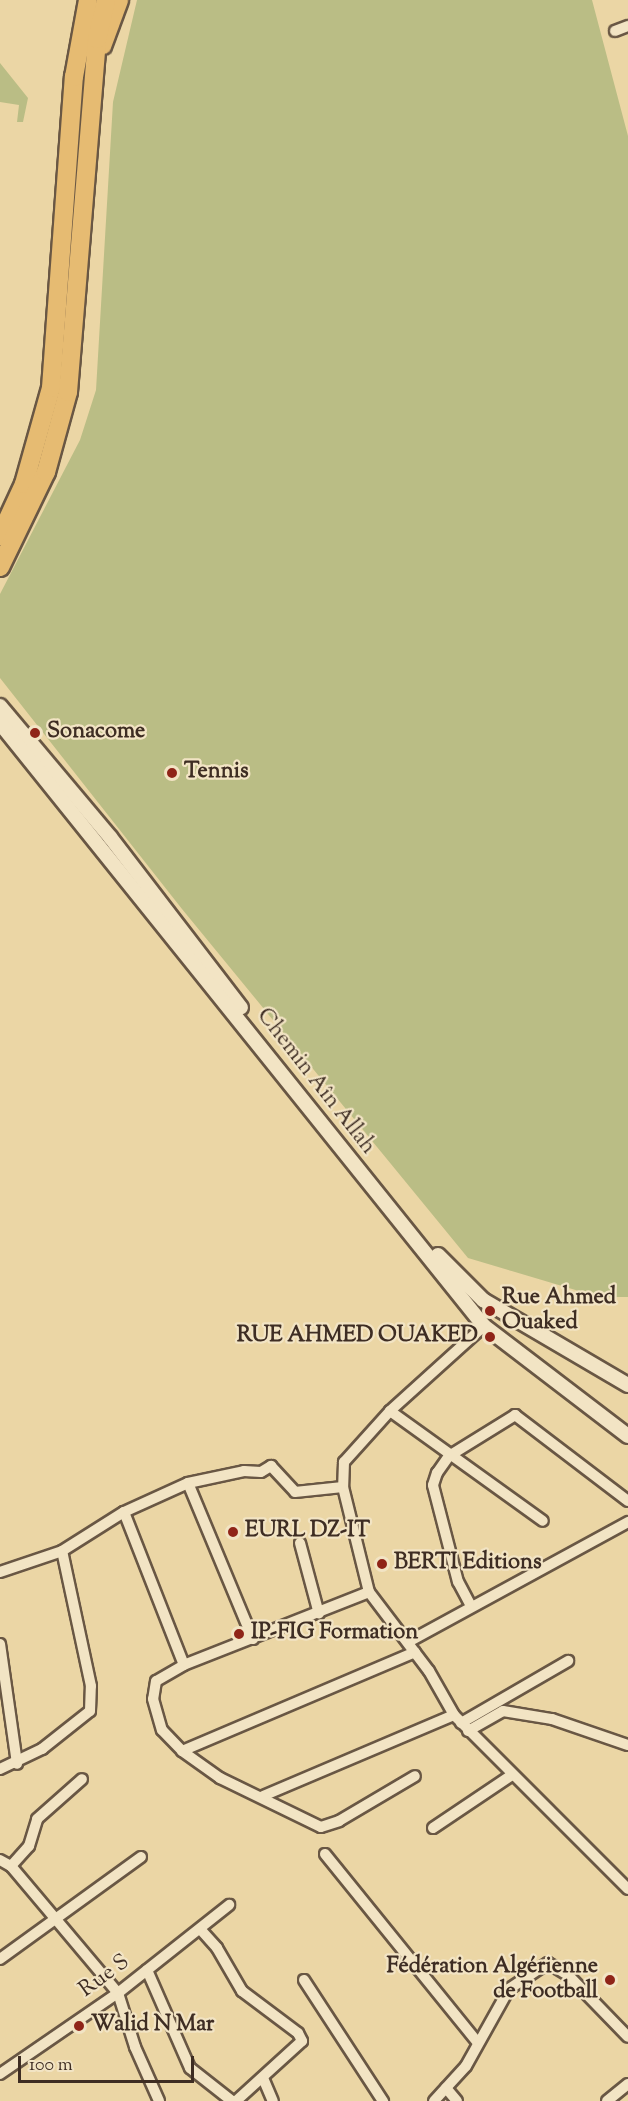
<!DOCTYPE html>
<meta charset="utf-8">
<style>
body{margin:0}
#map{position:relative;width:628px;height:2101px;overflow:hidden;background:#ebd6a5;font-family:"Sorts Mill Goudy",serif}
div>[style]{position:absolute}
.green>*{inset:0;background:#babd85}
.roads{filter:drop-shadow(2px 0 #695744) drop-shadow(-2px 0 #695744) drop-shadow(0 2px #695744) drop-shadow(0 -2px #695744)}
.street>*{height:10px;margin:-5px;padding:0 5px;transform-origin:5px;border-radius:5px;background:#f2e4c4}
.secondary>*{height:14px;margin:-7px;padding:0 7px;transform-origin:7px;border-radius:7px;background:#f2e4c4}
.primary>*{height:15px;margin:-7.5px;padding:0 7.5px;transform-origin:7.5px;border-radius:7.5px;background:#e6bb72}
.highway>*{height:18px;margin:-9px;padding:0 9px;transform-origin:9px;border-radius:9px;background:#e6bb72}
.dots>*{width:16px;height:16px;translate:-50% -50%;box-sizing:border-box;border:3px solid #f2e4c4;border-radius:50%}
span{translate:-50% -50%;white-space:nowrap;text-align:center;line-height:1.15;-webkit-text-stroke:4.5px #f2e4c4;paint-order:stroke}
.poi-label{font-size:22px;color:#3e2d23;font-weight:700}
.left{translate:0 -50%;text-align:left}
.right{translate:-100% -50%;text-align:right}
.street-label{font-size:22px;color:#3e2d23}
.scale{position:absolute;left:18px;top:2056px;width:176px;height:27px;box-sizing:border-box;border:3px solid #3e2d23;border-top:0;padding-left:8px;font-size:18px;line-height:21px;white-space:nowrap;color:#3e2d23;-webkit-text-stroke:4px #f2e4c4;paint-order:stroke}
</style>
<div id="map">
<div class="green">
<div style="clip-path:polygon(137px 0,592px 0,628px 136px,628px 1297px,599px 1297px,468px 1258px,182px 909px,0 678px,0 594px,80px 440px,96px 390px,113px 102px)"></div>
<div style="clip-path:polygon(0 63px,28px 98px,23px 122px,17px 122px,19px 105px,0 102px)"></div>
</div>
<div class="roads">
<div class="street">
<div style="left:615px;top:31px;width:14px;rotate:-21deg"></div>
<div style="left:484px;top:1326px;width:127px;rotate:137.9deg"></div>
<div style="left:390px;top:1411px;width:69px;rotate:132deg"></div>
<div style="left:344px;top:1462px;width:25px;rotate:92deg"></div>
<div style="left:343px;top:1487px;width:108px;rotate:76.1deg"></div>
<div style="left:369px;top:1592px;width:99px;rotate:52.8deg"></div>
<div style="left:429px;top:1671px;width:51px;rotate:60.4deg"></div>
<div style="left:454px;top:1715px;width:246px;rotate:45deg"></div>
<div style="left:390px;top:1411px;width:188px;rotate:35.7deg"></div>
<div style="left:188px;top:1483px;width:169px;rotate:67.4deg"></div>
<div style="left:124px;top:1512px;width:164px;rotate:68.6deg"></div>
<div style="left:300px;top:1543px;width:73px;rotate:75deg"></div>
<div style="left:0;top:1572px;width:65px;rotate:-18.7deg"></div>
<div style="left:62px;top:1551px;width:73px;rotate:-32.2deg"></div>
<div style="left:124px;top:1512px;width:70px;rotate:-24.4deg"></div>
<div style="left:188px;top:1483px;width:57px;rotate:-12.1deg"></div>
<div style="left:244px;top:1471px;width:17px;rotate:3deg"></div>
<div style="left:261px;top:1472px;width:12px;rotate:-31deg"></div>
<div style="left:271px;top:1466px;width:35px;rotate:47deg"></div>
<div style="left:295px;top:1492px;width:48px;rotate:-5.9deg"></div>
<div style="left:369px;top:1592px;width:199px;rotate:158.5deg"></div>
<div style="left:184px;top:1665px;width:32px;rotate:150deg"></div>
<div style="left:156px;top:1681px;width:18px;rotate:99deg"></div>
<div style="left:153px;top:1699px;width:32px;rotate:74deg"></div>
<div style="left:162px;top:1730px;width:29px;rotate:46deg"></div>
<div style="left:182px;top:1751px;width:47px;rotate:35.4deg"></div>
<div style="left:220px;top:1778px;width:112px;rotate:25.9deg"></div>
<div style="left:321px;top:1827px;width:19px;rotate:-18deg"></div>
<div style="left:339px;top:1821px;width:88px;rotate:-30.6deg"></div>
<div style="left:471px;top:1606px;width:27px;rotate:-118deg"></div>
<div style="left:458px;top:1582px;width:100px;rotate:-104.5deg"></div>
<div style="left:433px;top:1485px;width:13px;rotate:-72deg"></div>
<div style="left:437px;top:1473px;width:21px;rotate:-55deg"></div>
<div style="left:449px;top:1456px;width:78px;rotate:-31.8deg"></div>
<div style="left:515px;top:1415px;width:142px;rotate:37.3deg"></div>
<div style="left:408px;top:1642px;width:251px;rotate:-28.6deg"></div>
<div style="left:0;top:1644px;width:121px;rotate:81.9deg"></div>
<div style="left:461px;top:1723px;width:124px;rotate:-30.1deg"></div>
<div style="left:468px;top:1731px;width:40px;rotate:-29.7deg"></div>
<div style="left:503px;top:1711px;width:50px;rotate:9.3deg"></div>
<div style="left:552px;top:1719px;width:80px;rotate:18.9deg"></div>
<div style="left:182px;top:1751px;width:253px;rotate:-23deg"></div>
<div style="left:0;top:1769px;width:47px;rotate:-25.5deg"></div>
<div style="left:42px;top:1749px;width:61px;rotate:-38.4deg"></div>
<div style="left:90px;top:1711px;width:25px;rotate:-88deg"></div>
<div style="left:91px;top:1686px;width:138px;rotate:-102.1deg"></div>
<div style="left:263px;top:1796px;width:207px;rotate:-23deg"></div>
<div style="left:433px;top:1828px;width:95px;rotate:-33.9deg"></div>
<div style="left:325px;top:1854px;width:243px;rotate:51deg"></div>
<div style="left:0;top:1860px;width:13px;rotate:29deg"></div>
<div style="left:11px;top:1866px;width:166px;rotate:49.9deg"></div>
<div style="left:118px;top:1993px;width:57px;rotate:72.5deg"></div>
<div style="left:135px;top:2047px;width:59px;rotate:66deg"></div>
<div style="left:11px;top:1866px;width:27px;rotate:-48deg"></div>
<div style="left:29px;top:1846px;width:28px;rotate:-73deg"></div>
<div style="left:37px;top:1819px;width:60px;rotate:-41.6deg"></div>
<div style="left:201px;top:1930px;width:24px;rotate:48deg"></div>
<div style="left:217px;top:1948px;width:50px;rotate:59.8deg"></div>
<div style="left:242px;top:1991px;width:70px;rotate:36.9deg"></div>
<div style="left:298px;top:2033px;width:9px;rotate:63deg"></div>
<div style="left:302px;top:2041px;width:89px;rotate:137.7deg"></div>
<div style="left:0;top:1959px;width:174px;rotate:-35.9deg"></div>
<div style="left:147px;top:1970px;width:107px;rotate:66.3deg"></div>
<div style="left:190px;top:2068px;width:53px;rotate:38.2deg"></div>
<div style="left:304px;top:1980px;width:145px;rotate:56.9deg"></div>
<div style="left:0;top:2074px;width:143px;rotate:-34.5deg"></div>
<div style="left:118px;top:1993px;width:142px;rotate:-38.4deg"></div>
<div style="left:263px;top:2078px;width:25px;rotate:67deg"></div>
<div style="left:446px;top:2088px;width:17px;rotate:50deg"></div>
<div style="left:434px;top:2101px;width:47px;rotate:-47.6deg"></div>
<div style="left:466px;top:2066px;width:88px;rotate:-60.8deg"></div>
<div style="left:509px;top:1989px;width:47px;rotate:-33.7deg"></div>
<div style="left:548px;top:1963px;width:23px;rotate:31deg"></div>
<div style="left:568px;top:1975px;width:86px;rotate:45.9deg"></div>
<div style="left:607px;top:2101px;width:27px;rotate:-39deg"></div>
</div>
<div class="secondary">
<div style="left:0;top:706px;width:171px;rotate:50deg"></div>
<div style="left:110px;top:837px;width:215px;rotate:52.5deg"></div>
<div style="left:0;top:723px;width:773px;rotate:51.25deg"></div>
<div style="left:484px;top:1326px;width:181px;rotate:37.4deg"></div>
<div style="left:438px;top:1255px;width:64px;rotate:45deg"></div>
<div style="left:483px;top:1300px;width:168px;rotate:30.4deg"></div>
</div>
<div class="primary">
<div style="left:103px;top:46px;width:49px;rotate:-69.7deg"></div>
</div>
<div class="highway">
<div style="left:0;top:536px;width:57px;rotate:-65.2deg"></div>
<div style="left:24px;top:484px;width:100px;rotate:-74.3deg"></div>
<div style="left:51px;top:388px;width:312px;rotate:-85.8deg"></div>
<div style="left:74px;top:77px;width:78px;rotate:-79.7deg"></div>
<div style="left:0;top:567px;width:106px;rotate:-64.2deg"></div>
<div style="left:46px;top:472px;width:83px;rotate:-74.6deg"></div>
<div style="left:68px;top:392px;width:354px;rotate:-85.3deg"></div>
<div style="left:97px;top:39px;width:40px;rotate:-77deg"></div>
</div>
</div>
<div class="dots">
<div style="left:35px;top:733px;background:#8f2418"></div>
<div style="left:172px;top:773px;background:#8f2418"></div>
<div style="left:490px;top:1311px;background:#8f2418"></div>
<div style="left:490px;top:1337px;background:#8f2418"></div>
<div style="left:233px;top:1532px;background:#8f2418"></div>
<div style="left:382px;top:1564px;background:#8f2418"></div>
<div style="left:239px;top:1634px;background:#8f2418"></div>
<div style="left:610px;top:1980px;background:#8f2418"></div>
<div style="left:79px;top:2026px;background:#8f2418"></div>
</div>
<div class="poi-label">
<span class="left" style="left:47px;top:733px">Sonacome</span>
<span class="left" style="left:184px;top:773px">Tennis</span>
<span class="left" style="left:502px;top:1311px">Rue Ahmed<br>Ouaked</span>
<span class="right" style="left:478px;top:1337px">RUE AHMED OUAKED</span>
<span class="left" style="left:245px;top:1532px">EURL DZ-IT</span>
<span class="left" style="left:394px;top:1564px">BERTI Editions</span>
<span class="left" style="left:251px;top:1634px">IP-FIG Formation</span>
<span class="right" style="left:598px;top:1980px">Fédération Algérienne<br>de Football</span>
<span class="left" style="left:91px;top:2026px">Walid N Mar</span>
</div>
<div class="street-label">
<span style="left:315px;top:1082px;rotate:52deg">Chemin Aîn Allah</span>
<span style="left:105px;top:1977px;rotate:-36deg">Rue S</span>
</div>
<div class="scale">100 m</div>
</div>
